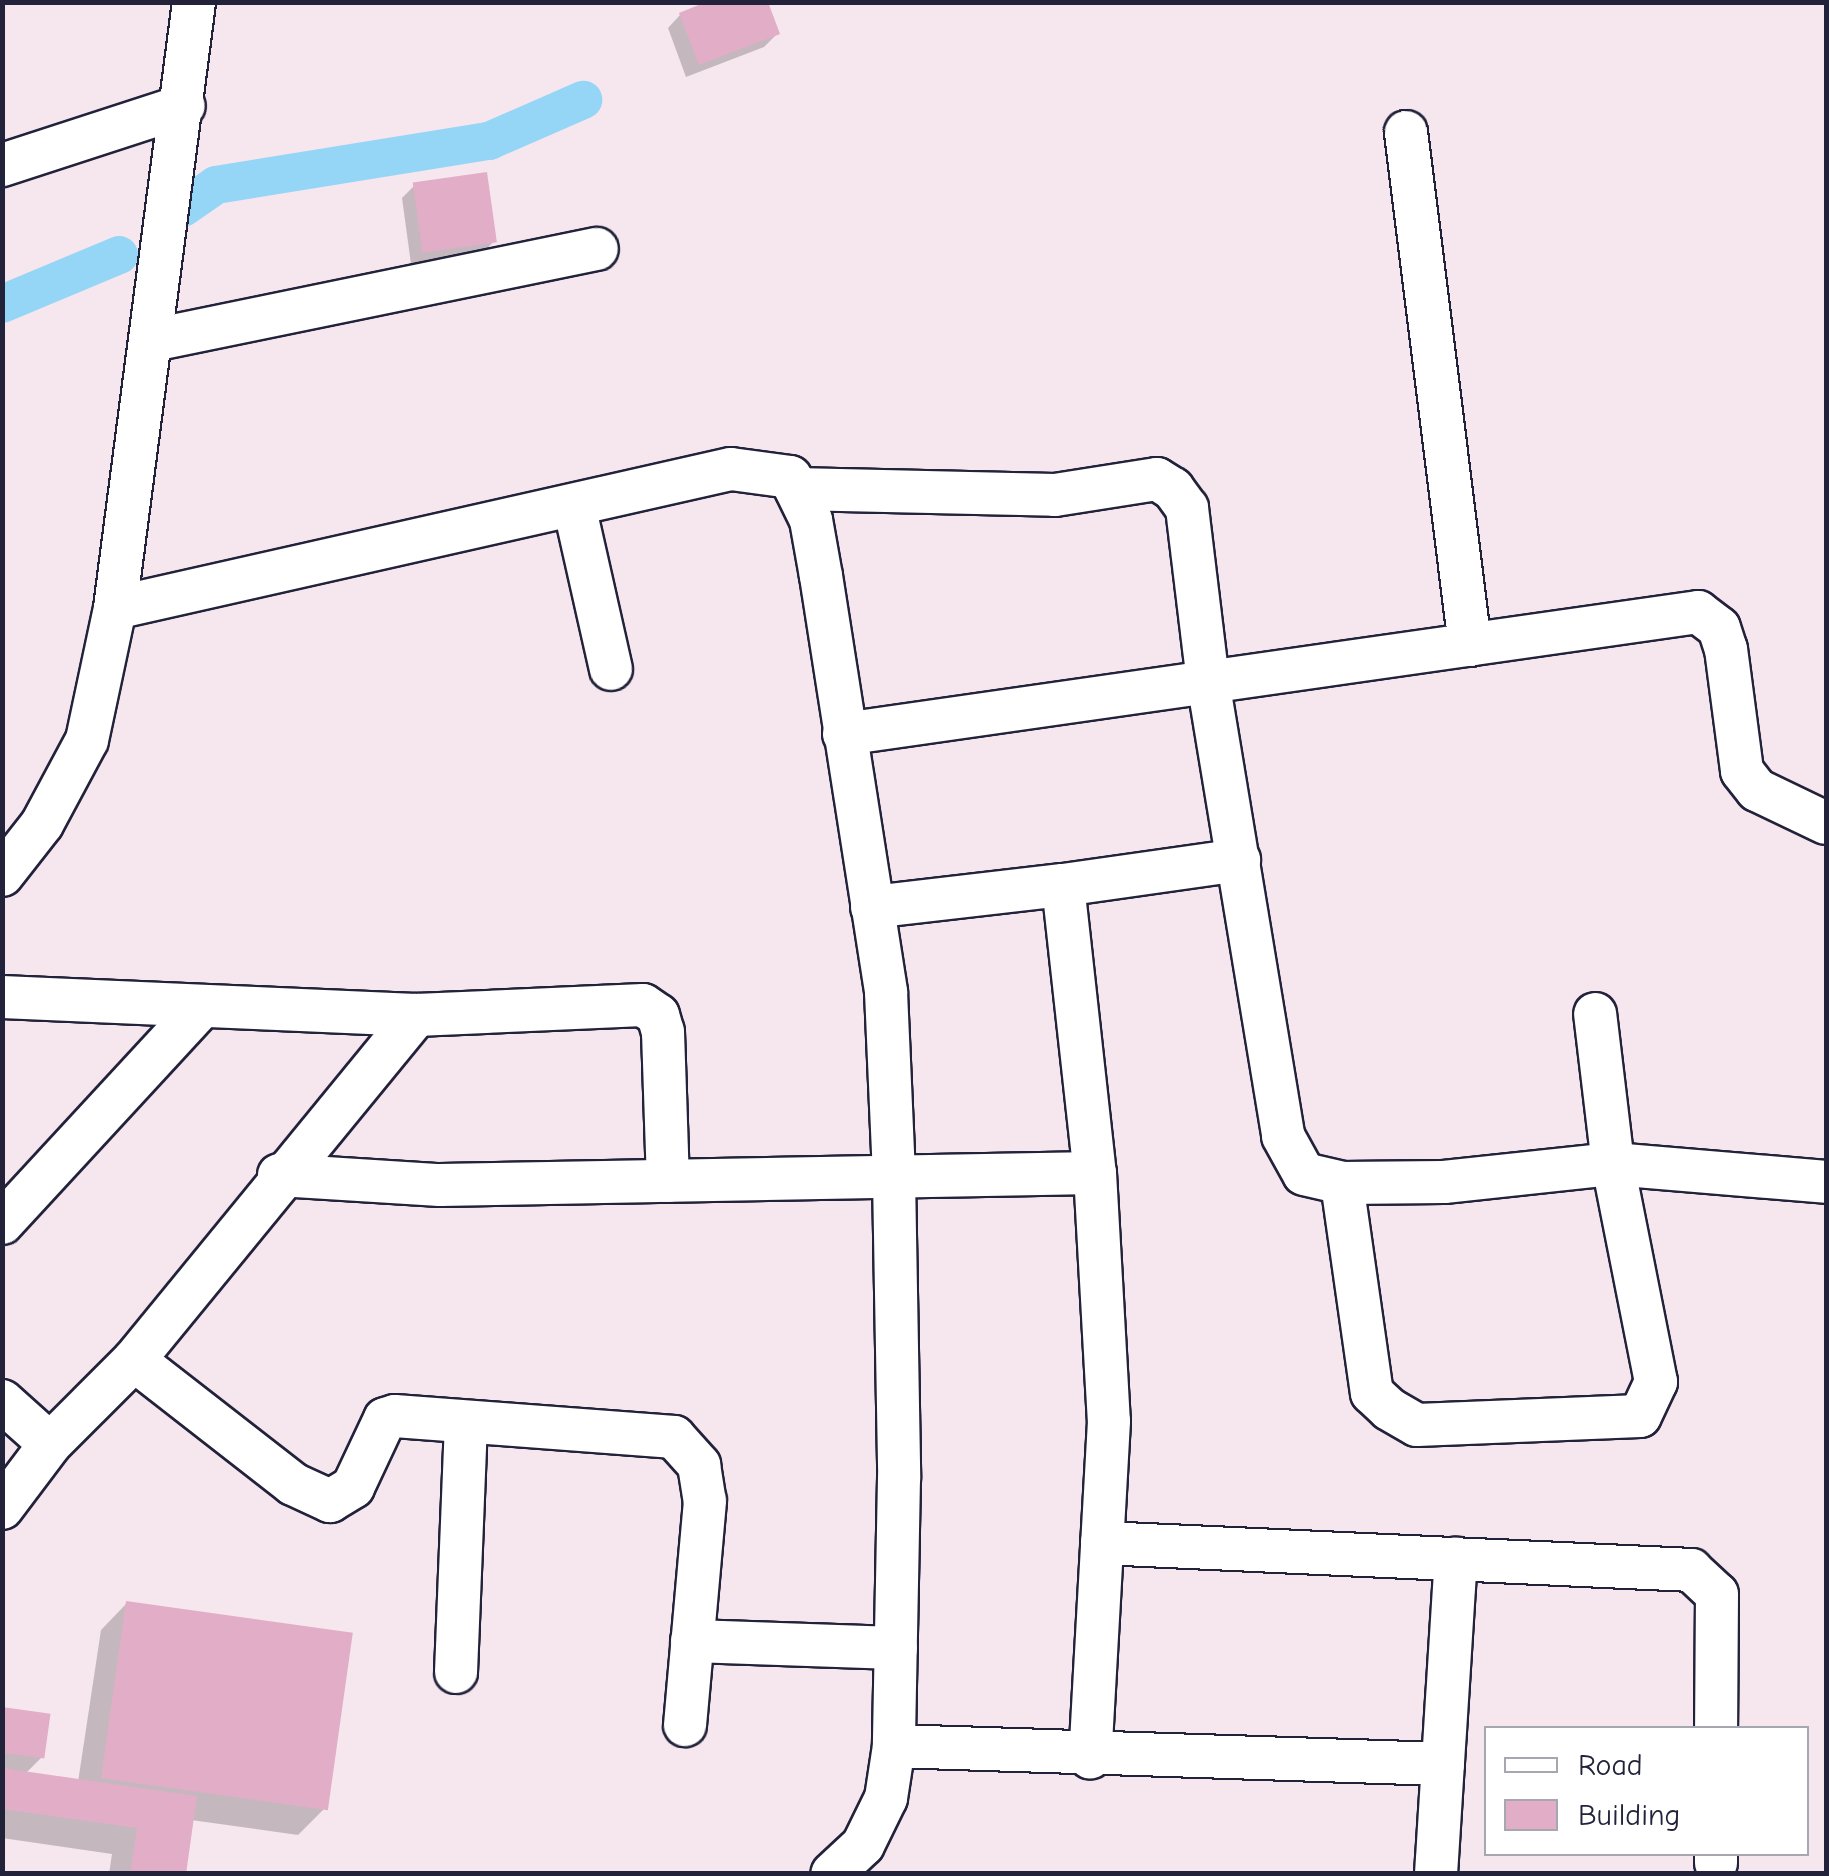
<!DOCTYPE html>
<style>
body{margin:0}
#map{position:relative;width:1829px;height:1876px;overflow:hidden;background:#f6e6ee;font-family:"Comic Neue",sans-serif}
div>[style]{position:absolute}
.shadow>*{inset:0;background:#0003}
.canal>*{height:38px;margin:-19px;padding:0 19px;transform-origin:19px;border-radius:19px;background:#95d6f7}
.building>*{inset:0;background:#e2adc6;transform-origin:0 0}
.roads{filter:drop-shadow(2px 0 #22223b) drop-shadow(-2px 0 #22223b) drop-shadow(0 2px #22223b) drop-shadow(0 -2px #22223b)}
.minor>*{height:42px;margin:-21px;padding:0 21px;transform-origin:21px;border-radius:21px;background:#fff}
span{translate:-50% -50%;white-space:nowrap;text-align:center;line-height:1.15;-webkit-text-stroke:9px #fff;paint-order:stroke}
.frame{position:absolute;inset:0;border:5px solid #22223b;pointer-events:none}
.legend{position:absolute;left:1484px;top:1726px;width:325px;height:130px;box-sizing:border-box;background:#fff;border:2px solid #a7a7b1;margin:0;padding:12px 18px;list-style:none;font-size:30px;color:#22223b}
.legend li{display:flex;align-items:center;gap:20px;height:50px}
.legend b{width:50px;border:2px solid #a7a7b1}
</style>
<div id="map">
<div class="shadow">
<div style="clip-path:polygon(680px 15px,777px 34px,764px 47px,686px 77px,668px 28px)"></div>
<div style="clip-path:polygon(415px 185px,494px 241px,482px 254px,411px 264px,402px 198px)"></div>
<div style="clip-path:polygon(127px 1603px,324px 1809px,298px 1835px,191px 1820px,183px 1874px,109px 1874px,112px 1854px,2px 1838px,2px 1709px,42px 1757px,25px 1774px,78px 1782px,101px 1630px)"></div>
</div>
<div class="canal">
<div style="left:183px;top:208px;width:40px;rotate:-34.9deg"></div>
<div style="left:216px;top:185px;width:277px;rotate:-9.2deg"></div>
<div style="left:489px;top:141px;width:103px;rotate:-23.6deg"></div>
<div style="left:2px;top:304px;width:127px;rotate:-22.7deg"></div>
</div>
<div class="building">
<div style="clip-path:polygon(706px 2px,768px 2px,780px 34px,699px 65px,679px 13px)"></div>
<div style="left:487px;top:172px;width:71px;height:75px;rotate:82deg"></div>
<div style="left:126px;top:1601px;width:229px;height:179px;rotate:8deg"></div>
<div style="left:2px;top:1707px;width:49px;height:45px;rotate:8deg"></div>
<div style="clip-path:polygon(2px 1768px,197px 1796px,186px 1874px,130px 1874px,137px 1828px,2px 1809px)"></div>
</div>
<div class="roads">
<div class="minor">
<div style="left:1406px;top:132px;width:517px;rotate:82.89deg"></div>
<div style="left:2px;top:165px;width:191px;rotate:-18deg"></div>
<div style="left:153px;top:340px;width:453px;rotate:-11.6deg"></div>
<div style="left:796px;top:489px;width:259px;rotate:1.3deg"></div>
<div style="left:1055px;top:495px;width:103px;rotate:-8.9deg"></div>
<div style="left:1157px;top:479px;width:19px;rotate:32deg"></div>
<div style="left:1173px;top:489px;width:24px;rotate:54deg"></div>
<div style="left:1187px;top:508px;width:174px;rotate:83.1deg"></div>
<div style="left:1208px;top:681px;width:461px;rotate:80.6deg"></div>
<div style="left:1283px;top:1136px;width:43px;rotate:61.1deg"></div>
<div style="left:1304px;top:1174px;width:39px;rotate:13deg"></div>
<div style="left:1342px;top:1183px;width:102px;rotate:-0.6deg"></div>
<div style="left:1444px;top:1182px;width:170px;rotate:-6.1deg"></div>
<div style="left:1613px;top:1164px;width:214px;rotate:4.8deg"></div>
<div style="left:574px;top:505px;width:168px;rotate:77.3deg"></div>
<div style="left:115px;top:608px;width:631px;rotate:-12.72deg"></div>
<div style="left:731px;top:469px;width:60px;rotate:7.7deg"></div>
<div style="left:790px;top:477px;width:48px;rotate:64deg"></div>
<div style="left:811px;top:520px;width:57px;rotate:79.9deg"></div>
<div style="left:821px;top:576px;width:421px;rotate:81.1deg"></div>
<div style="left:886px;top:992px;width:185px;rotate:87.5deg"></div>
<div style="left:894px;top:1177px;width:301px;rotate:89deg"></div>
<div style="left:899px;top:1478px;width:268px;rotate:91.1deg"></div>
<div style="left:894px;top:1746px;width:53px;rotate:98.7deg"></div>
<div style="left:886px;top:1798px;width:52px;rotate:116.1deg"></div>
<div style="left:863px;top:1845px;width:42px;rotate:136.9deg"></div>
<div style="left:844px;top:734px;width:863px;rotate:-8.13deg"></div>
<div style="left:1698px;top:612px;width:26px;rotate:37deg"></div>
<div style="left:1719px;top:628px;width:22px;rotate:72deg"></div>
<div style="left:1726px;top:649px;width:123px;rotate:82.5deg"></div>
<div style="left:1742px;top:771px;width:24px;rotate:52deg"></div>
<div style="left:1757px;top:790px;width:76px;rotate:25.6deg"></div>
<div style="left:2px;top:875px;width:65px;rotate:-51.9deg"></div>
<div style="left:42px;top:824px;width:95px;rotate:-61.8deg"></div>
<div style="left:87px;top:740px;width:135px;rotate:-78deg"></div>
<div style="left:115px;top:608px;width:611px;rotate:-82.57deg"></div>
<div style="left:1063px;top:885px;width:178px;rotate:-8.1deg"></div>
<div style="left:872px;top:907px;width:192px;rotate:-6.6deg"></div>
<div style="left:1063px;top:885px;width:290px;rotate:83.7deg"></div>
<div style="left:1095px;top:1173px;width:248px;rotate:86.8deg"></div>
<div style="left:1109px;top:1421px;width:337px;rotate:93.2deg"></div>
<div style="left:2px;top:997px;width:414px;rotate:2.5deg"></div>
<div style="left:416px;top:1015px;width:227px;rotate:-2.5deg"></div>
<div style="left:643px;top:1005px;width:18px;rotate:34deg"></div>
<div style="left:658px;top:1015px;width:18px;rotate:74deg"></div>
<div style="left:663px;top:1032px;width:149px;rotate:88.1deg"></div>
<div style="left:279px;top:1175px;width:161px;rotate:3.6deg"></div>
<div style="left:440px;top:1185px;width:655px;rotate:-1.05deg"></div>
<div style="left:1342px;top:1183px;width:212px;rotate:81.9deg"></div>
<div style="left:1372px;top:1393px;width:23px;rotate:43deg"></div>
<div style="left:1389px;top:1409px;width:32px;rotate:30deg"></div>
<div style="left:1417px;top:1425px;width:223px;rotate:-2.3deg"></div>
<div style="left:1640px;top:1416px;width:38px;rotate:-65deg"></div>
<div style="left:1656px;top:1382px;width:222px;rotate:-101.2deg"></div>
<div style="left:1613px;top:1164px;width:151px;rotate:-96.8deg"></div>
<div style="left:2px;top:1223px;width:294px;rotate:-47.3deg"></div>
<div style="left:134px;top:1360px;width:202px;rotate:37.9deg"></div>
<div style="left:293px;top:1484px;width:41px;rotate:24.7deg"></div>
<div style="left:330px;top:1501px;width:27px;rotate:-31deg"></div>
<div style="left:353px;top:1487px;width:75px;rotate:-64.8deg"></div>
<div style="left:385px;top:1419px;width:10px;rotate:-17deg"></div>
<div style="left:395px;top:1416px;width:280px;rotate:4.3deg"></div>
<div style="left:674px;top:1437px;width:38px;rotate:48deg"></div>
<div style="left:699px;top:1465px;width:36px;rotate:81deg"></div>
<div style="left:705px;top:1501px;width:225px;rotate:95.1deg"></div>
<div style="left:2px;top:1401px;width:64px;rotate:41.9deg"></div>
<div style="left:2px;top:1508px;width:80px;rotate:-53.1deg"></div>
<div style="left:50px;top:1444px;width:119px;rotate:-45deg"></div>
<div style="left:134px;top:1360px;width:446px;rotate:-50.7deg"></div>
<div style="left:1102px;top:1543px;width:590px;rotate:2.62deg"></div>
<div style="left:1691px;top:1570px;width:35px;rotate:43deg"></div>
<div style="left:1717px;top:1594px;width:134px;rotate:90.4deg"></div>
<div style="left:692px;top:1641px;width:204px;rotate:2deg"></div>
<div style="left:456px;top:1672px;width:248px;rotate:-87.7deg"></div>
<div style="left:894px;top:1746px;width:549px;rotate:1.88deg"></div>
<div style="left:1716px;top:1854px;width:9px;rotate:90deg"></div>
<div style="left:1436px;top:1874px;width:316px;rotate:-86.4deg"></div>
</div>
</div>
<div class="frame"></div>
<ul class="legend">
<li><b style="height:12px;background:#fff"></b>Road</li>
<li><b style="height:28px;background:#e2adc6"></b>Building</li>
</ul>
</div>
